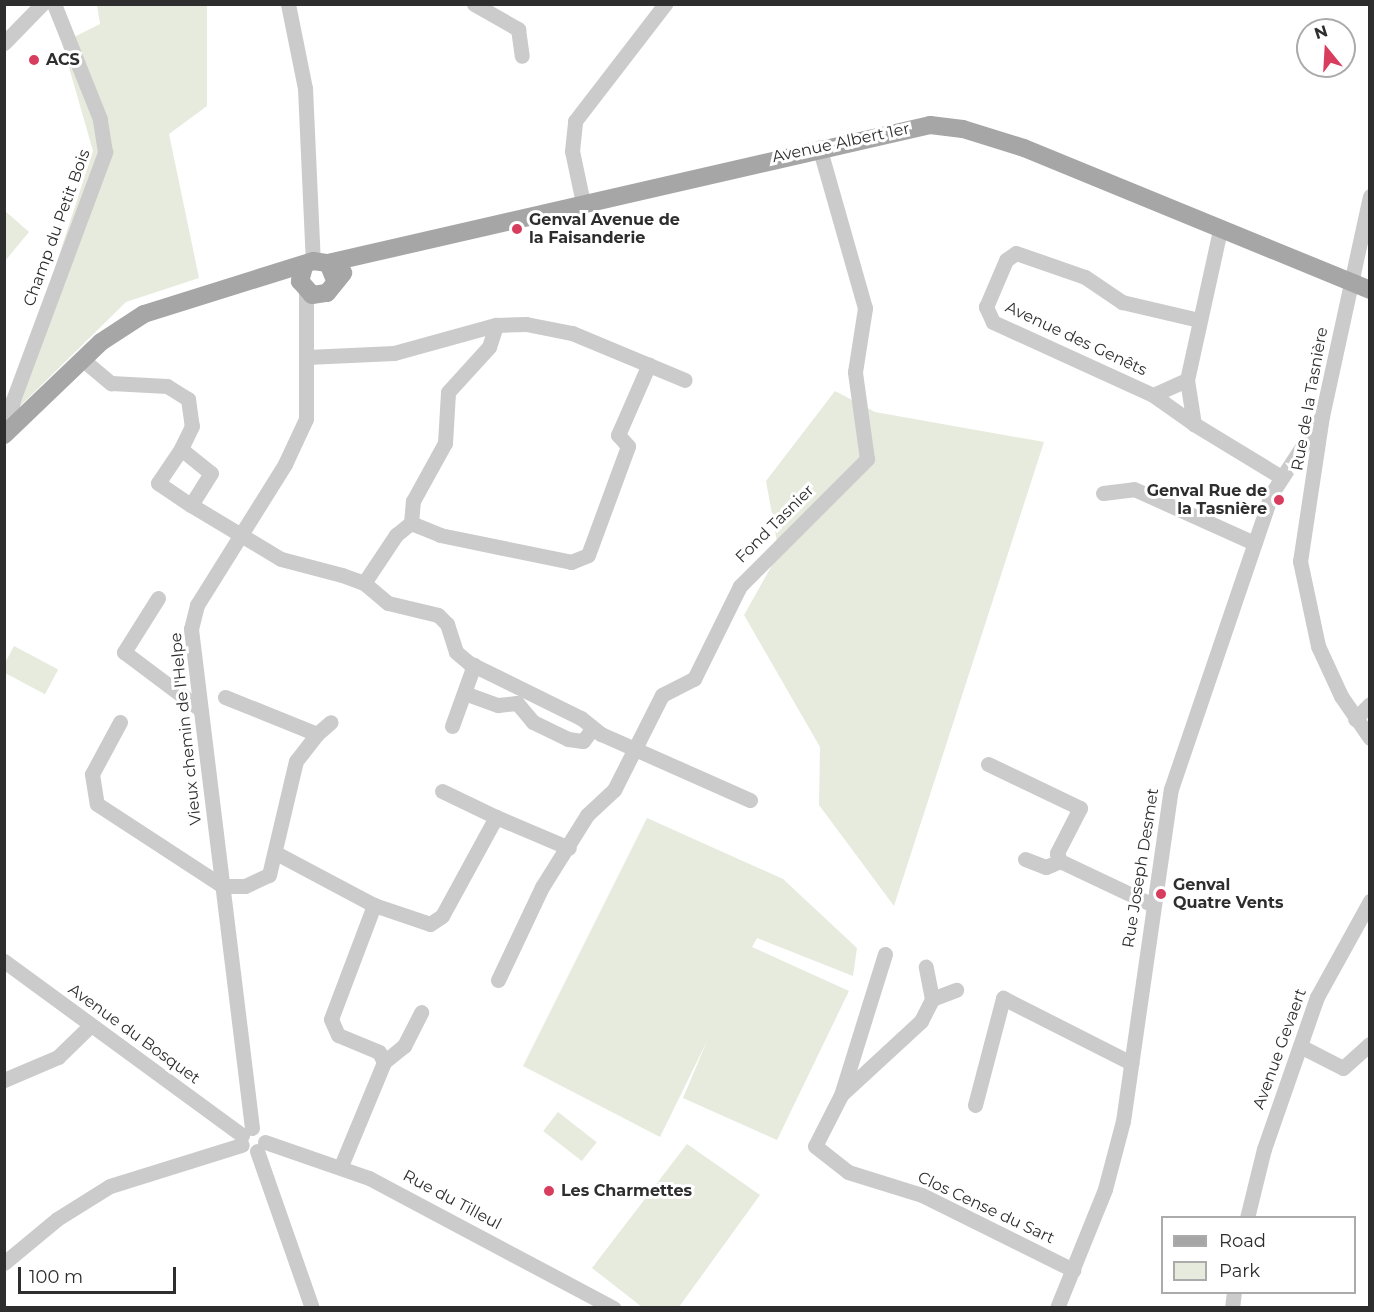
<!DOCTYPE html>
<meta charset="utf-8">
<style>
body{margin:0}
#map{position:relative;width:1374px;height:1312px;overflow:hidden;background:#fff;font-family:Montserrat,sans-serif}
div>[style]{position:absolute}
.green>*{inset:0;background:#e6ebdd;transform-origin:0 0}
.minor>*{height:15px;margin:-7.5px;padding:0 7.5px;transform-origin:7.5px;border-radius:7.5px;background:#cbcbcb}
.major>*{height:18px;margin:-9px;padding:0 9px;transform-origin:9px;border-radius:9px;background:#a6a6a6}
.dots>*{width:16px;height:16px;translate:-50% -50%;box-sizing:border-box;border:3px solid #fff;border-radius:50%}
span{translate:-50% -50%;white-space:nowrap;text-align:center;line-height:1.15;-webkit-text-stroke:6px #fff;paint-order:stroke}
.poi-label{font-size:16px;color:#2e2e2e;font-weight:700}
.left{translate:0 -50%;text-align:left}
.right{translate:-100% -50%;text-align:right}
.street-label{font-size:16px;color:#2e2e2e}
.frame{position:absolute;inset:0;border:6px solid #2e2e2e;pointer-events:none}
.legend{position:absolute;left:1161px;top:1216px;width:195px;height:78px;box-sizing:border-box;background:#fff;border:2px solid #ababab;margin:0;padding:8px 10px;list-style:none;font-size:18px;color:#2e2e2e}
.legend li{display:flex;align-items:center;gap:12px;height:30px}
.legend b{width:30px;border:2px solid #ababab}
.north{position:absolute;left:1296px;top:18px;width:60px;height:60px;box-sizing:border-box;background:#fff;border:2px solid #ababab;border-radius:50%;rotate:342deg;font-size:16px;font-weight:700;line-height:24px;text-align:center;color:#2e2e2e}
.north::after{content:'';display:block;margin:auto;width:21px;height:27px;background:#d83d5d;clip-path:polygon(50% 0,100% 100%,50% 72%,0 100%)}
.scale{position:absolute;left:18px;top:1267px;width:158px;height:27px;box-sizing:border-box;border:3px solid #2e2e2e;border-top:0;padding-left:8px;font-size:18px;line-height:21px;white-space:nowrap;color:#2e2e2e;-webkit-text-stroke:4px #fff;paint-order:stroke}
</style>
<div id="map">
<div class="green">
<div style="clip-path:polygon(97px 5px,207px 5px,207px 106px,169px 134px,199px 278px,126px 302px,5px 421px,93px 151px,62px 43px,100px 24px)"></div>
<div style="clip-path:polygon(5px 211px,29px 232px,5px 261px)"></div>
<div style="clip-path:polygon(835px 391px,875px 412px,1044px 442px,894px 906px,819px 805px,820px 747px,744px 615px,779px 553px,766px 481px)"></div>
<div style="left:14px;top:646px;width:50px;height:28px;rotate:28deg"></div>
<div style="clip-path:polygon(647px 818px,783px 879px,857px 948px,853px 976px,757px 938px,752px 947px,849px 991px,777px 1140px,683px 1098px,707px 1041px,660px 1137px,523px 1066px)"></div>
<div style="left:558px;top:1112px;width:49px;height:24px;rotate:38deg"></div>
<div style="clip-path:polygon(687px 1144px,760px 1195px,679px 1307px,642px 1307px,592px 1268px)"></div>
</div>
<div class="minor">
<div style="left:288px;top:4px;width:86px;rotate:78.6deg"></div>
<div style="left:305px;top:88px;width:173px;rotate:87.4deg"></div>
<div style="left:474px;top:4px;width:51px;rotate:29.6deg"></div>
<div style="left:518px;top:29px;width:27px;rotate:82deg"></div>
<div style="left:4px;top:43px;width:54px;rotate:-45.7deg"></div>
<div style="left:1370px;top:196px;width:225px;rotate:102.3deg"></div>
<div style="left:1322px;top:416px;width:147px;rotate:98.6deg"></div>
<div style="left:1300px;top:561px;width:87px;rotate:78deg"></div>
<div style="left:1318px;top:646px;width:55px;rotate:65.3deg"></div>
<div style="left:1341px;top:696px;width:51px;rotate:55.4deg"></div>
<div style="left:583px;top:203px;width:53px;rotate:-101.9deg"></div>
<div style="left:572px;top:151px;width:30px;rotate:-84deg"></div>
<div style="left:575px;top:121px;width:148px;rotate:-52.4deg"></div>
<div style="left:1220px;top:230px;width:154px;rotate:102.4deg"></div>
<div style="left:1187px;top:380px;width:45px;rotate:81deg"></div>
<div style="left:1194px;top:424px;width:102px;rotate:31.3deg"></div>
<div style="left:307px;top:357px;width:87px;rotate:-2.6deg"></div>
<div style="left:394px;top:353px;width:106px;rotate:-15.4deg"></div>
<div style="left:496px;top:325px;width:30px;rotate:-2deg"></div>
<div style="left:526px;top:324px;width:47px;rotate:11.1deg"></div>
<div style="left:572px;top:333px;width:122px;rotate:22.6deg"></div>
<div style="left:82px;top:359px;width:38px;rotate:40deg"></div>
<div style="left:111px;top:383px;width:56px;rotate:3.1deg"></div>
<div style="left:167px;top:386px;width:25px;rotate:32deg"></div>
<div style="left:188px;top:399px;width:27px;rotate:82deg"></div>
<div style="left:192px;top:426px;width:25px;rotate:116deg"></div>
<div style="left:181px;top:449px;width:38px;rotate:39deg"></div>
<div style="left:211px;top:473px;width:38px;rotate:122deg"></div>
<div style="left:191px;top:505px;width:105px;rotate:31deg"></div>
<div style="left:281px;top:559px;width:63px;rotate:14.7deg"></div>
<div style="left:342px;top:575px;width:23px;rotate:20deg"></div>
<div style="left:364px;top:583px;width:31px;rotate:40deg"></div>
<div style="left:388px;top:603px;width:51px;rotate:13.5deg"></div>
<div style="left:438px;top:615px;width:13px;rotate:45deg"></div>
<div style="left:447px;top:624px;width:29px;rotate:72deg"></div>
<div style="left:456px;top:652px;width:17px;rotate:40deg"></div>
<div style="left:469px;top:663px;width:125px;rotate:26.2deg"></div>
<div style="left:581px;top:718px;width:26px;rotate:39deg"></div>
<div style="left:601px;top:734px;width:163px;rotate:23.9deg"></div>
<div style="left:1153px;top:395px;width:37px;rotate:-24deg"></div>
<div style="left:1194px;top:424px;width:50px;rotate:-144.7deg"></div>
<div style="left:1153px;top:395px;width:176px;rotate:-155.5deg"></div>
<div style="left:993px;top:322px;width:17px;rotate:-115deg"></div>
<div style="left:986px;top:307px;width:51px;rotate:-66.9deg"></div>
<div style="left:1006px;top:260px;width:12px;rotate:-35deg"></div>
<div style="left:1016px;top:253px;width:73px;rotate:19.2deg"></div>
<div style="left:1085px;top:277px;width:45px;rotate:34deg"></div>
<div style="left:1122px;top:302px;width:79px;rotate:13.2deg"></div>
<div style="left:8px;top:432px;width:32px;rotate:-81deg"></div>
<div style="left:13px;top:400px;width:265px;rotate:-69.6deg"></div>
<div style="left:105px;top:152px;width:33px;rotate:-99deg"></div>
<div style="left:100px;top:119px;width:124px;rotate:-111.8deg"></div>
<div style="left:181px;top:449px;width:41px;rotate:124.1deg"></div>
<div style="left:158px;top:483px;width:40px;rotate:34deg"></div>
<div style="left:1103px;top:493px;width:31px;rotate:-7deg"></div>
<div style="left:1134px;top:489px;width:132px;rotate:24.2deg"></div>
<div style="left:411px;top:523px;width:31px;rotate:22deg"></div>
<div style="left:440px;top:535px;width:134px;rotate:11.6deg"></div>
<div style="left:571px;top:562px;width:18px;rotate:-22deg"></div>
<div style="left:588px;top:555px;width:116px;rotate:-69.8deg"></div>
<div style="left:628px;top:446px;width:15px;rotate:-132deg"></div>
<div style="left:618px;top:435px;width:77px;rotate:-66.4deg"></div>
<div style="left:364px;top:583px;width:58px;rotate:-56.3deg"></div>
<div style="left:396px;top:535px;width:19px;rotate:-39deg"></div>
<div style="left:411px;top:523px;width:22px;rotate:-85deg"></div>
<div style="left:413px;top:501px;width:66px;rotate:-61.1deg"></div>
<div style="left:445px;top:443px;width:51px;rotate:-86.6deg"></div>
<div style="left:448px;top:392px;width:61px;rotate:-47.7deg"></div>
<div style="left:489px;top:347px;width:23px;rotate:-72deg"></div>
<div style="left:158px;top:598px;width:64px;rotate:122.2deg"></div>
<div style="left:124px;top:652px;width:95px;rotate:36.9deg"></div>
<div style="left:467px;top:694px;width:33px;rotate:20deg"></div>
<div style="left:498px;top:705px;width:19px;rotate:-6deg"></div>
<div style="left:517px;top:703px;width:25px;rotate:50deg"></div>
<div style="left:533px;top:722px;width:39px;rotate:26deg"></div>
<div style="left:568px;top:739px;width:15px;rotate:8deg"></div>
<div style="left:583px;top:741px;width:15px;rotate:-53deg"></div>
<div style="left:225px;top:697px;width:99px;rotate:21.9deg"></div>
<div style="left:317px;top:734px;width:18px;rotate:-41deg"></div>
<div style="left:1355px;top:719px;width:21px;rotate:-45deg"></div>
<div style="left:120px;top:722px;width:59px;rotate:118.3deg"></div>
<div style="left:92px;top:774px;width:30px;rotate:81deg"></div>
<div style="left:97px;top:804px;width:150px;rotate:33.1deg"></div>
<div style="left:223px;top:886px;width:22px"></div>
<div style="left:245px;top:886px;width:26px;rotate:-25deg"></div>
<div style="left:269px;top:875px;width:117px;rotate:-76.7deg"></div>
<div style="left:296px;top:761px;width:34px;rotate:-52deg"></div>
<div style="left:452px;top:726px;width:65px;rotate:-70.2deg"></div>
<div style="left:988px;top:764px;width:102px;rotate:25.6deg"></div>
<div style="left:1080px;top:808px;width:51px;rotate:117.1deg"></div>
<div style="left:1057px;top:853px;width:9px;rotate:69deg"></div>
<div style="left:1060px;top:861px;width:101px;rotate:25.3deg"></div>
<div style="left:442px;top:791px;width:60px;rotate:25.7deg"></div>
<div style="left:276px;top:853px;width:111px;rotate:28deg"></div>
<div style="left:374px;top:905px;width:59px;rotate:18.7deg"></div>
<div style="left:430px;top:924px;width:14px;rotate:-34deg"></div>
<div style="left:442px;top:916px;width:113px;rotate:-61.4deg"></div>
<div style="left:496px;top:817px;width:79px;rotate:23deg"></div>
<div style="left:1025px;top:859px;width:22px;rotate:21deg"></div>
<div style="left:1046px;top:867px;width:15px;rotate:-23deg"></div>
<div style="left:885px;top:954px;width:148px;rotate:107.3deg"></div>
<div style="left:841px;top:1095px;width:57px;rotate:117deg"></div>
<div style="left:815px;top:1146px;width:42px;rotate:38.2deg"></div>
<div style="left:848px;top:1172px;width:77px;rotate:17.3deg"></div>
<div style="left:922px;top:1195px;width:169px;rotate:26.4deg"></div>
<div style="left:4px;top:961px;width:295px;rotate:36.2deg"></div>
<div style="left:498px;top:980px;width:103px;rotate:-64.7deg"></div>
<div style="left:542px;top:887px;width:85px;rotate:-58deg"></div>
<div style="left:587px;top:815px;width:37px;rotate:-43deg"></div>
<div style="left:614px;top:790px;width:106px;rotate:-63.2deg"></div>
<div style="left:662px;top:695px;width:36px;rotate:-27deg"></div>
<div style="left:694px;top:679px;width:104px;rotate:-63.7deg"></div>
<div style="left:740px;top:586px;width:180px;rotate:-45deg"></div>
<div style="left:867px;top:459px;width:88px;rotate:-97.9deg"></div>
<div style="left:855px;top:372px;width:65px;rotate:-81.1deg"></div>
<div style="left:865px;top:308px;width:167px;rotate:-105.9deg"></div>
<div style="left:932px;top:999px;width:26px;rotate:-21deg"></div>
<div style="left:1300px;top:1046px;width:48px;rotate:27.1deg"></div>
<div style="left:1343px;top:1068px;width:36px;rotate:-42deg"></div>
<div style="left:384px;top:1062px;width:26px;rotate:-39deg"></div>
<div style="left:404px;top:1046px;width:38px;rotate:-63deg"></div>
<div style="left:4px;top:1080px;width:59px;rotate:-23.1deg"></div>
<div style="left:58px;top:1057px;width:46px;rotate:-44.1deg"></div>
<div style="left:843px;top:1093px;width:106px;rotate:-42.7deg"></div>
<div style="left:921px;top:1021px;width:25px;rotate:-63deg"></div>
<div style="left:932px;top:999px;width:33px;rotate:-101deg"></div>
<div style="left:975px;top:1105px;width:111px;rotate:-75.3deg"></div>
<div style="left:1003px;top:998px;width:144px;rotate:26.9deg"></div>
<div style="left:252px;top:1128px;width:503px;rotate:-96.97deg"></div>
<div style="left:191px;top:629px;width:25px;rotate:-76deg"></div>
<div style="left:197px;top:605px;width:166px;rotate:-58deg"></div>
<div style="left:285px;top:464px;width:50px;rotate:-65deg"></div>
<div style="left:306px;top:419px;width:128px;rotate:-90deg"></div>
<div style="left:265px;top:1142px;width:110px;rotate:19.1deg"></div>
<div style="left:369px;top:1178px;width:277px;rotate:28deg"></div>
<div style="left:257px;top:1151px;width:166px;rotate:70.7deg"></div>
<div style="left:341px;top:1166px;width:113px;rotate:-67.5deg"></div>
<div style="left:384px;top:1062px;width:11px;rotate:-117deg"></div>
<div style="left:379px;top:1052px;width:44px;rotate:-157.5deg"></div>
<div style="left:338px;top:1035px;width:17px;rotate:-114deg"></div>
<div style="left:331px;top:1019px;width:122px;rotate:-69.3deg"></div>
<div style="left:1247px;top:1218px;width:71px;rotate:-76.2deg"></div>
<div style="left:1264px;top:1149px;width:161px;rotate:-70.8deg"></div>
<div style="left:1317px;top:997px;width:110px;rotate:-61.1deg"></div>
<div style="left:4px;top:1263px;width:69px;rotate:-39.7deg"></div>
<div style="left:57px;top:1219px;width:62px;rotate:-31.9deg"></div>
<div style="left:110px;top:1186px;width:138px;rotate:-17.3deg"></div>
<div style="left:1057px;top:1308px;width:128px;rotate:-68deg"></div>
<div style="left:1105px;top:1189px;width:70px;rotate:-75.2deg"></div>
<div style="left:1123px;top:1121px;width:335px;rotate:-81.8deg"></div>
<div style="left:1171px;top:789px;width:313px;rotate:-71.2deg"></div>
<div style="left:1272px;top:493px;width:92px;rotate:-57deg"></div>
<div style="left:1232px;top:1308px;width:16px;rotate:-83deg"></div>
</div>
<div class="major">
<div style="left:328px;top:263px;width:618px;rotate:-12.91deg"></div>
<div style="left:930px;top:125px;width:33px;rotate:7deg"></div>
<div style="left:963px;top:129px;width:64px;rotate:17.3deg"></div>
<div style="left:1024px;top:148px;width:374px;rotate:22.3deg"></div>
<div style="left:304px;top:267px;width:15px;rotate:106deg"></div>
<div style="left:300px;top:281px;width:18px;rotate:49deg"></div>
<div style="left:312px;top:295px;width:15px;rotate:-8deg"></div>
<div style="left:327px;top:293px;width:26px;rotate:-51deg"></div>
<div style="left:4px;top:435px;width:134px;rotate:-43.8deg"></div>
<div style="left:101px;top:342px;width:51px;rotate:-33.1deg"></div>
<div style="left:144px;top:314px;width:177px;rotate:-17.4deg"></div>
<div style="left:313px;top:261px;width:15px;rotate:8deg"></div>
<div style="left:328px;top:263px;width:18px;rotate:68deg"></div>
</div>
<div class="dots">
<div style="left:34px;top:60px;background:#d83d5d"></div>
<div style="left:517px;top:229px;background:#d83d5d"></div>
<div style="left:1279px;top:500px;background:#d83d5d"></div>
<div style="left:1161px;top:894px;background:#d83d5d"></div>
<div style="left:549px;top:1191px;background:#d83d5d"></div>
</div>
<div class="poi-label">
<span class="left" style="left:46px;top:60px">ACS</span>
<span class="left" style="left:529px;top:229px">Genval Avenue de<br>la Faisanderie</span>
<span class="right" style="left:1267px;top:500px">Genval Rue de<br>la Tasnière</span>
<span class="left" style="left:1173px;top:894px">Genval<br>Quatre Vents</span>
<span class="left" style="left:561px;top:1191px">Les Charmettes</span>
</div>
<div class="street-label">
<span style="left:841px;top:143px;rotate:-12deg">Avenue Albert 1er</span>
<span style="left:57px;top:228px;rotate:-70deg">Champ du Petit Bois</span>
<span style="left:1076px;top:339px;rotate:25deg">Avenue des Genêts</span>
<span style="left:1310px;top:399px;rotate:-80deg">Rue de la Tasnière</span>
<span style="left:775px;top:524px;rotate:-45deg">Fond Tasnier</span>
<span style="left:186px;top:729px;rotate:-96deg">Vieux chemin de l'Helpe</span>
<span style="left:1141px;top:868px;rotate:-81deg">Rue Joseph Desmet</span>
<span style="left:134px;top:1034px;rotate:36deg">Avenue du Bosquet</span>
<span style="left:1280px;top:1049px;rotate:-70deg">Avenue Gevaert</span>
<span style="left:452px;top:1200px;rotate:28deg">Rue du Tilleul</span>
<span style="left:986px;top:1208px;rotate:25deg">Clos Cense du Sart</span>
</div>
<div class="frame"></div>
<ul class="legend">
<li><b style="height:8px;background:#a6a6a6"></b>Road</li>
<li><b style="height:16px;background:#e6ebdd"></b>Park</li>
</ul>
<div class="north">N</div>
<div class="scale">100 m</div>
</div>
